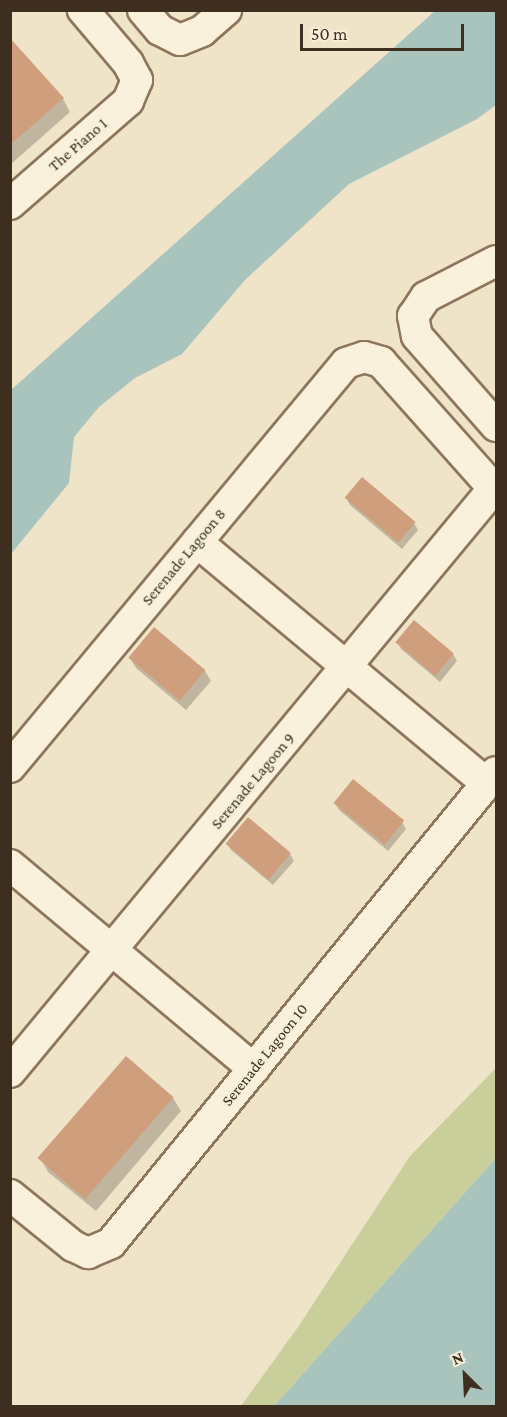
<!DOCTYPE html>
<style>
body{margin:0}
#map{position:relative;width:507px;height:1417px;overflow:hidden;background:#f0e4c8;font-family:"Crimson Pro",serif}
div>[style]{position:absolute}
.green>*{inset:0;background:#c9cf9b}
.water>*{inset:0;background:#a9c4bc}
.shadow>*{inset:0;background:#0003}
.building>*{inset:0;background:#cf9f7d;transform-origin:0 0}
.roads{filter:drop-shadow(2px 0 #8d765c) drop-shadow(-2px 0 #8d765c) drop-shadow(0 2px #8d765c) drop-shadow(0 -2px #8d765c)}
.minor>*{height:30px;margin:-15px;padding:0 15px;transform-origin:15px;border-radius:15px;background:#faf1dc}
span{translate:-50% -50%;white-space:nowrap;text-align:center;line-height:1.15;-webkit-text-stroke:4.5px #f7eed8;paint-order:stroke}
.street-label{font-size:16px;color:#3d2e20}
.frame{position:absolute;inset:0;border:12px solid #3d2e20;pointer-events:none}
.north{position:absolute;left:435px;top:1345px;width:60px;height:60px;-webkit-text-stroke:4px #f7eed8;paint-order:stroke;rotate:336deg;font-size:16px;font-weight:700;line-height:24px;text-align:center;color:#3d2e20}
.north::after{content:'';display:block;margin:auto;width:21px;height:27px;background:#3d2e20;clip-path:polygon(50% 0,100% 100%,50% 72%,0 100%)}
.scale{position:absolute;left:300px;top:24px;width:164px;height:27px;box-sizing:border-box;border:3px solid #3d2e20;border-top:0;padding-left:8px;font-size:18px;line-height:21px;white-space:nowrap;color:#3d2e20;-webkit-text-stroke:4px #f7eed8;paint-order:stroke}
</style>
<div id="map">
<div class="green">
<div style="clip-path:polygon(496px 1068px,496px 1158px,274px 1406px,241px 1406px,298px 1327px,410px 1156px)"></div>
</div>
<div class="water">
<div style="clip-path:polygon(436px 10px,496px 11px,496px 105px,477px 119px,349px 184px,245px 280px,182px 354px,135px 378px,99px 407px,74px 437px,69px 483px,11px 554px,11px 390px)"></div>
<div style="clip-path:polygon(496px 1158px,496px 1406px,274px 1406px)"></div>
</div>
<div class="shadow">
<div style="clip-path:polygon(10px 41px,63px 99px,70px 112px,10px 165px)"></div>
<div style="clip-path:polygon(346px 498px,414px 523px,418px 530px,402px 549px,350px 505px)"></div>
<div style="clip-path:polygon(414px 622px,453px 654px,457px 661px,440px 682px,401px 649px,397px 642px)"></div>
<div style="clip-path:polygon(130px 658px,205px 671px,211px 681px,186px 710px,136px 668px)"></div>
<div style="clip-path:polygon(335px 803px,402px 822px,406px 829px,388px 851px,339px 810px)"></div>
<div style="clip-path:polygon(227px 843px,290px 854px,294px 861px,273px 885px,231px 850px)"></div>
<div style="clip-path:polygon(173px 1098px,181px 1111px,96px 1211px,48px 1172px,41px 1159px)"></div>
</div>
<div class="building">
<div style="clip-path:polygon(10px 38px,64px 98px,10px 145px)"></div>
<div style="left:362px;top:477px;width:70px;height:27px;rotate:40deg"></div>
<div style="left:414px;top:620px;width:52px;height:29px;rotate:40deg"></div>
<div style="left:154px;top:627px;width:67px;height:40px;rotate:40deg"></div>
<div style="left:353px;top:779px;width:66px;height:31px;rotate:39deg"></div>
<div style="left:248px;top:817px;width:56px;height:35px;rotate:40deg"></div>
<div style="left:126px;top:1056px;width:63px;height:135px;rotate:41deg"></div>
</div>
<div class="roads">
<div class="minor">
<div style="left:143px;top:10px;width:26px;rotate:50deg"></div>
<div style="left:160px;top:30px;width:22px;rotate:27deg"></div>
<div style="left:180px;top:40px;width:24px;rotate:-22deg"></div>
<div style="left:202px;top:31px;width:32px;rotate:-41deg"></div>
<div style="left:10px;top:204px;width:157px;rotate:-41.1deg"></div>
<div style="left:128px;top:101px;width:23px;rotate:-67deg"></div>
<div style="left:137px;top:80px;width:19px;rotate:-118deg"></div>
<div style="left:128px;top:63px;width:70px;rotate:-130.3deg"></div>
<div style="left:496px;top:261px;width:79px;rotate:152.8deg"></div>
<div style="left:426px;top:297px;width:23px;rotate:124deg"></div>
<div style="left:413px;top:316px;width:20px;rotate:79deg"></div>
<div style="left:417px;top:336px;width:120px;rotate:48.7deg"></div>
<div style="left:197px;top:542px;width:378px;rotate:39.8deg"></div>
<div style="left:10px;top:767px;width:525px;rotate:-50.25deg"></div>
<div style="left:346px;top:363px;width:19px;rotate:-18deg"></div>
<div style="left:364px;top:357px;width:18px;rotate:16deg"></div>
<div style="left:381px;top:362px;width:173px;rotate:48.3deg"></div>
<div style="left:10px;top:865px;width:318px;rotate:39.9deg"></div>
<div style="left:10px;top:1072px;width:758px;rotate:-50.35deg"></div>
<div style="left:10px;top:1195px;width:81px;rotate:39deg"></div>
<div style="left:73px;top:1246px;width:17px;rotate:25deg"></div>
<div style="left:88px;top:1253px;width:25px;rotate:-23deg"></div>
<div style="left:111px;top:1243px;width:608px;rotate:-50.74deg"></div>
</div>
</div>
<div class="street-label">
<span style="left:78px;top:145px;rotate:-41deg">The Piano 1</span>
<span style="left:184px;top:557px;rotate:-50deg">Serenade Lagoon 8</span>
<span style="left:253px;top:781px;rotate:-50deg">Serenade Lagoon 9</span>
<span style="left:265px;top:1055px;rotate:-51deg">Serenade Lagoon 10</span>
</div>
<div class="frame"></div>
<div class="north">N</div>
<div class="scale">50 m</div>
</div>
